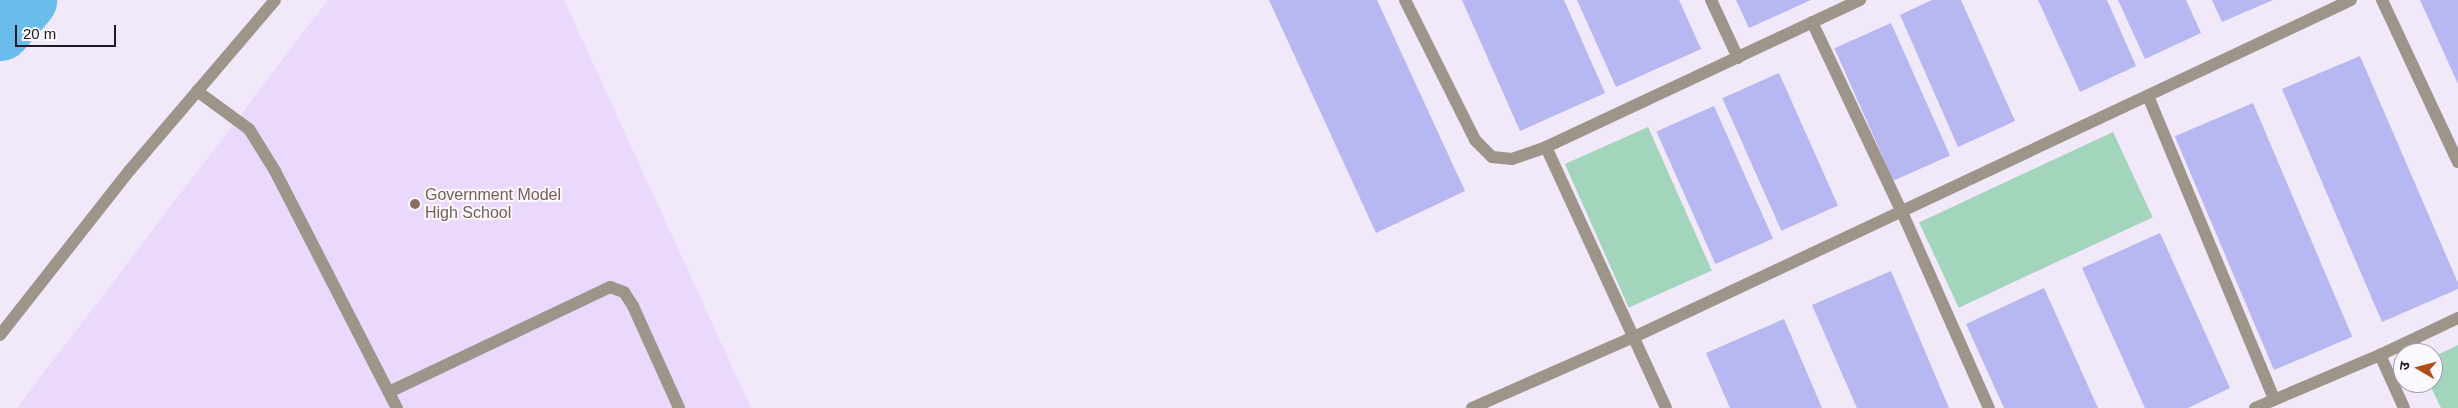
<!DOCTYPE html>
<meta charset="utf-8">
<style>
body{margin:0}
#map{position:relative;width:2458px;height:408px;overflow:hidden;background:#f1e8fa;font-family:Helvetica,"Noto Sans Devanagari",sans-serif}
div>[style]{position:absolute}
.built>*{inset:0;background:#ead9fd}
.green>*{inset:0;background:#a2d5bb;transform-origin:0 0}
.river>*{height:61px;margin:-30.5px;padding:0 30.5px;transform-origin:30.5px;border-radius:30.5px;background:#69bdea}
.building>*{inset:0;background:#b7b7f2;transform-origin:0 0}
.service>*{height:12px;margin:-6px;padding:0 6px;transform-origin:6px;border-radius:6px;background:#9e958a}
.minor>*{height:12px;margin:-6px;padding:0 6px;transform-origin:6px;border-radius:6px;background:#9e958a}
.tertiary>*{height:12px;margin:-6px;padding:0 6px;transform-origin:6px;border-radius:6px;background:#9e958a}
.dots>*{width:14px;height:14px;translate:-50% -50%;box-sizing:border-box;border:2px solid #fbf8fe;border-radius:50%}
span{translate:-50% -50%;white-space:nowrap;text-align:center;line-height:1.15;-webkit-text-stroke:4px #fbf8fe;paint-order:stroke}
.education-label{font-size:16px;color:#785e54}
.left{translate:0 -50%;text-align:left}
.north{position:absolute;left:2393px;top:343px;width:50px;height:50px;box-sizing:border-box;background:#fbf8fe;border:1px solid #a39fa6;border-radius:50%;rotate:278deg;font-size:14px;font-weight:700;line-height:20px;text-align:center;color:#1e1923}
.north::after{content:'';display:block;margin:auto;width:18px;height:22px;background:#b14e18;clip-path:polygon(50% 0,100% 100%,50% 72%,0 100%)}
.scale{position:absolute;left:15px;top:25px;width:101px;height:22px;box-sizing:border-box;border:2px solid #1e1923;border-top:0;padding-left:6px;font-size:15px;line-height:18px;white-space:nowrap;color:#1e1923;-webkit-text-stroke:4px #fbf8fe;paint-order:stroke}
</style>
<div id="map">
<div class="built">
<div style="clip-path:polygon(328px 0,564px 0,751px 408px,17px 408px)"></div>
</div>
<div class="green">
<div style="left:1648px;top:127px;width:157px;height:91px;rotate:66deg"></div>
<div style="left:2113px;top:132px;width:94px;height:214px;rotate:65deg"></div>
<div style="clip-path:polygon(2458px 345px,2458px 408px,2441px 408px,2429px 383px,2433px 383px,2433px 357px)"></div>
</div>
<div class="river">
<div style="left:0;top:30px;width:40px;rotate:-49deg"></div>
</div>
<div class="building">
<div style="clip-path:polygon(1269px 0,1377px 0,1465px 191px,1376px 233px)"></div>
<div style="clip-path:polygon(1462px 0,1564px 0,1605px 93px,1520px 131px)"></div>
<div style="clip-path:polygon(1577px 0,1679px 0,1701px 49px,1616px 87px)"></div>
<div style="clip-path:polygon(1736px 0,1811px 0,1749px 28px)"></div>
<div style="clip-path:polygon(1932px 0,1961px 0,2015px 121px,1958px 147px,1900px 15px)"></div>
<div style="clip-path:polygon(2038px 0,2107px 0,2136px 66px,2080px 92px)"></div>
<div style="clip-path:polygon(2118px 0,2186px 0,2201px 33px,2145px 59px)"></div>
<div style="clip-path:polygon(2212px 0,2273px 0,2222px 22px)"></div>
<div style="clip-path:polygon(2420px 0,2458px 0,2458px 84px)"></div>
<div style="left:1891px;top:23px;width:145px;height:62px;rotate:66deg"></div>
<div style="clip-path:polygon(2360px 56px,2458px 283px,2458px 289px,2382px 322px,2282px 89px)"></div>
<div style="left:1779px;top:73px;width:145px;height:62px;rotate:66deg"></div>
<div style="left:2253px;top:103px;width:254px;height:85px;rotate:67deg"></div>
<div style="left:1714px;top:106px;width:145px;height:63px;rotate:66deg"></div>
<div style="clip-path:polygon(2160px 233px,2230px 388px,2188px 408px,2145px 408px,2082px 268px)"></div>
<div style="clip-path:polygon(1891px 271px,1949px 408px,1857px 408px,1812px 305px)"></div>
<div style="clip-path:polygon(2044px 288px,2098px 408px,2004px 408px,1966px 324px)"></div>
<div style="clip-path:polygon(1784px 319px,1822px 408px,1730px 408px,1706px 353px)"></div>
</div>
<div class="service">
<div style="left:197px;top:91px;width:64px;rotate:36.2deg"></div>
<div style="left:249px;top:129px;width:49px;rotate:58.2deg"></div>
<div style="left:275px;top:171px;width:267px;rotate:62.8deg"></div>
<div style="left:389px;top:392px;width:245px;rotate:-25.4deg"></div>
<div style="left:610px;top:287px;width:15px;rotate:20deg"></div>
<div style="left:624px;top:292px;width:17px;rotate:57deg"></div>
<div style="left:633px;top:306px;width:112px;rotate:65.7deg"></div>
<div style="left:1472px;top:408px;width:177px;rotate:-23.7deg"></div>
</div>
<div class="minor">
<div style="left:1405px;top:0;width:157px;rotate:63.4deg"></div>
<div style="left:1475px;top:140px;width:24px;rotate:45deg"></div>
<div style="left:1492px;top:157px;width:20px;rotate:6deg"></div>
<div style="left:1512px;top:159px;width:36px;rotate:-19deg"></div>
<div style="left:1546px;top:147px;width:347px;rotate:-25.1deg"></div>
<div style="left:1711px;top:0;width:64px;rotate:65deg"></div>
<div style="left:2382px;top:0;width:179px;rotate:64.9deg"></div>
<div style="left:1812px;top:22px;width:210px;rotate:64.7deg"></div>
<div style="left:1902px;top:212px;width:214px;rotate:66.1deg"></div>
<div style="left:2148px;top:96px;width:327px;rotate:67.4deg"></div>
<div style="left:1546px;top:147px;width:287px;rotate:65.3deg"></div>
<div style="left:1634px;top:337px;width:792px;rotate:-25.17deg"></div>
<div style="left:2380px;top:355px;width:58px;rotate:65.6deg"></div>
<div style="left:2255px;top:408px;width:136px;rotate:-23deg"></div>
<div style="left:2380px;top:355px;width:86px;rotate:-25.4deg"></div>
</div>
<div class="tertiary">
<div style="left:0;top:335px;width:210px;rotate:-51.8deg"></div>
<div style="left:130px;top:170px;width:223px;rotate:-49.5deg"></div>
</div>
<div class="dots">
<div style="left:415px;top:204px;background:#8d6e63"></div>
</div>
<div class="education-label">
<span class="left" style="left:425px;top:204px">Government Model<br>High School</span>
</div>
<div class="north">उ</div>
<div class="scale">20 m</div>
</div>
